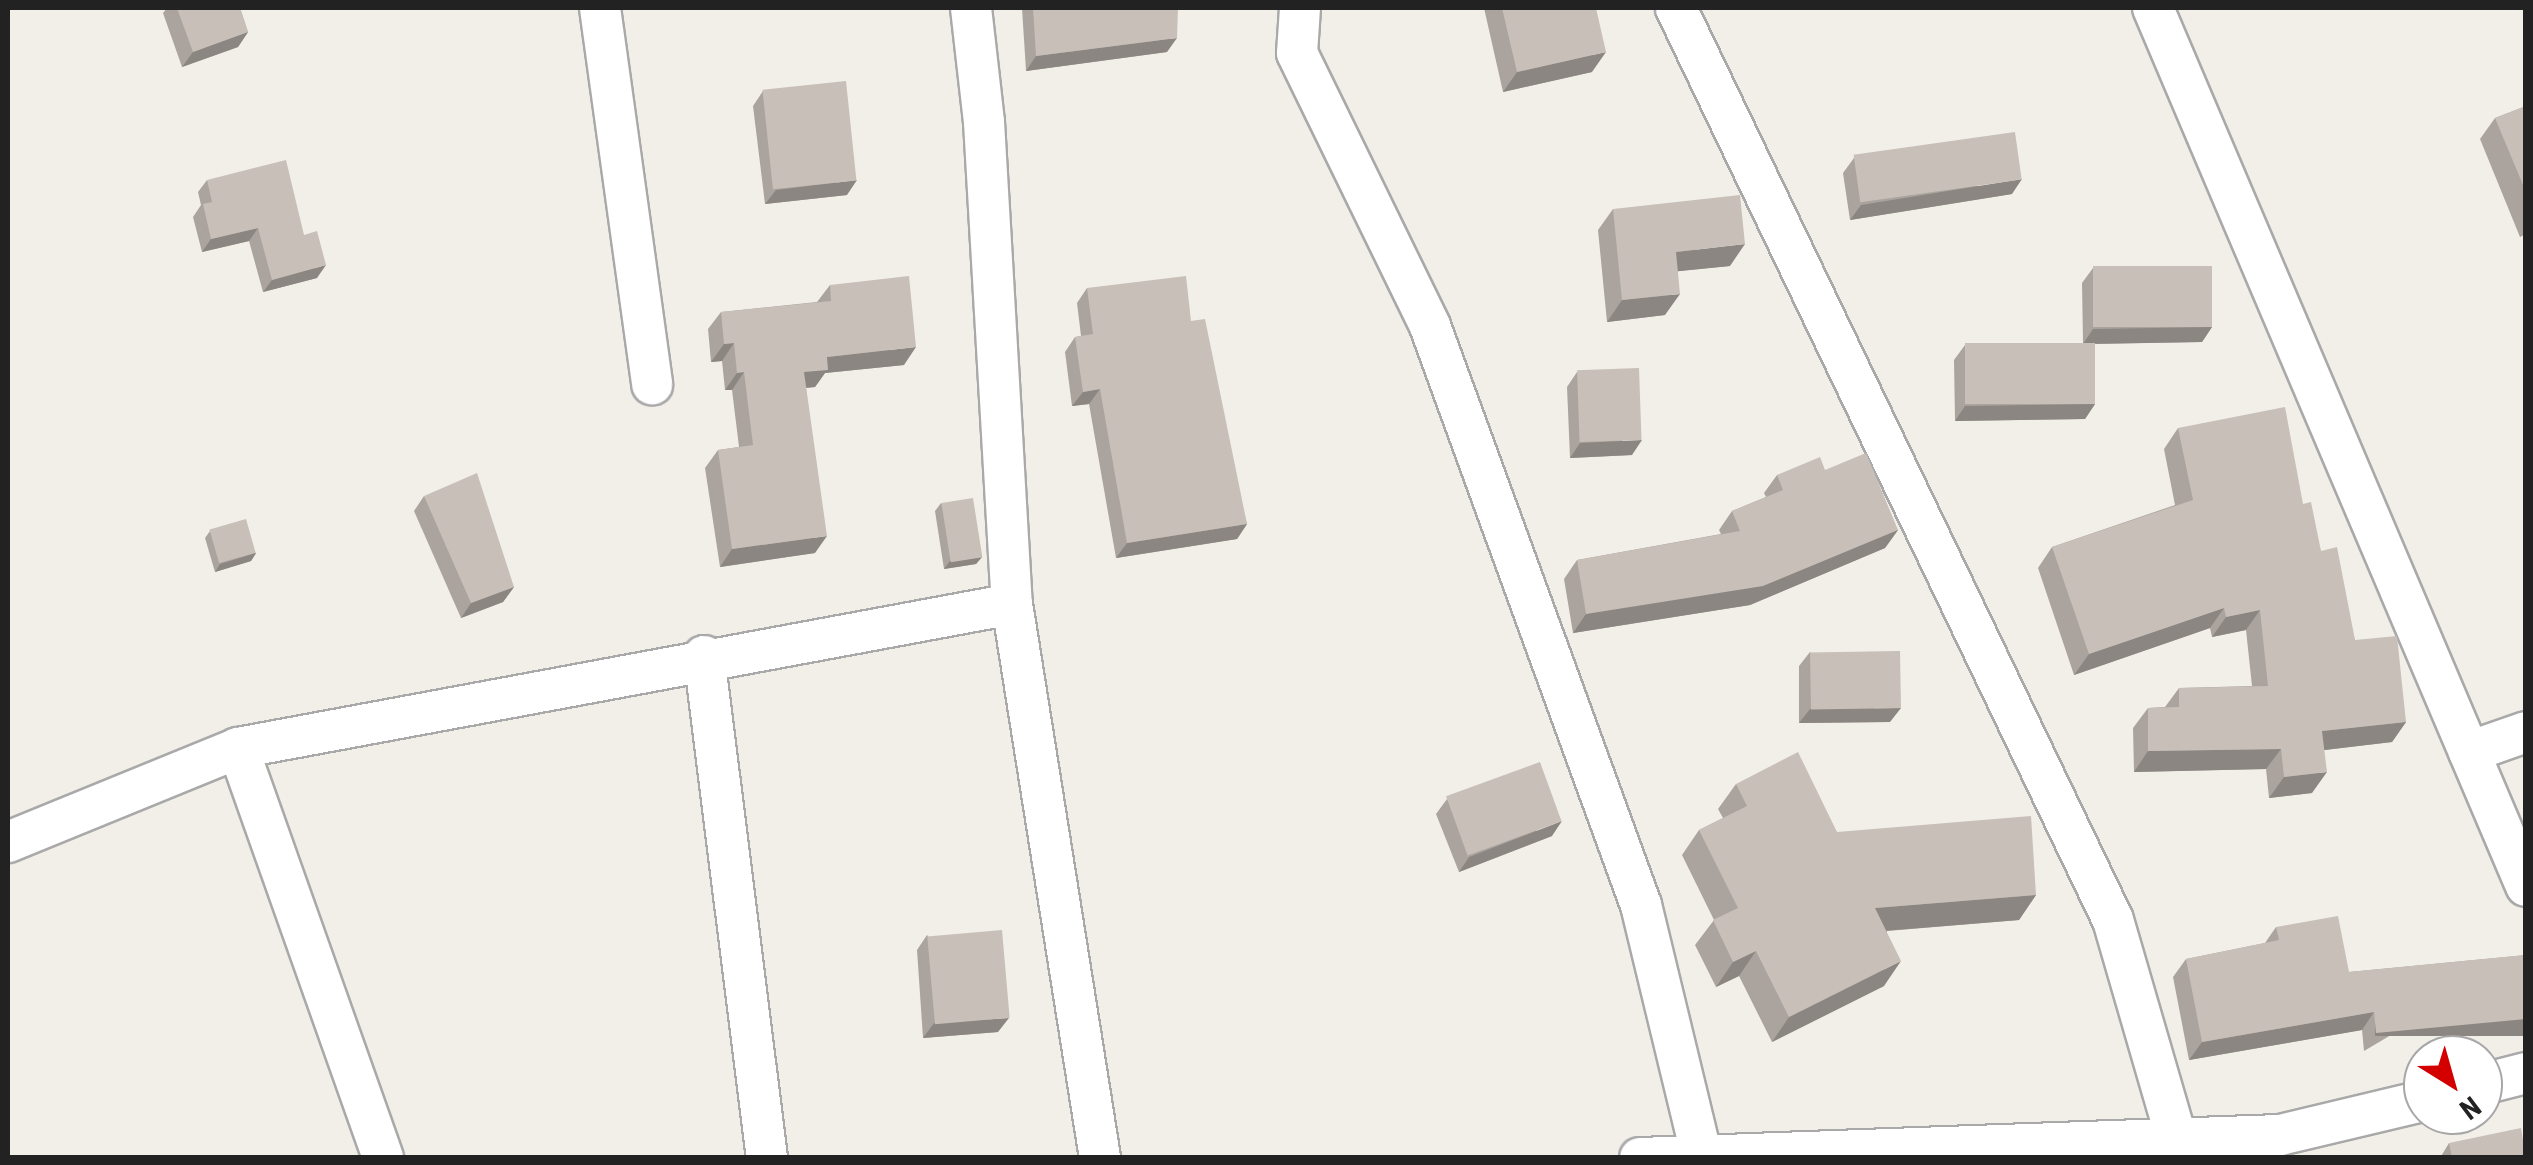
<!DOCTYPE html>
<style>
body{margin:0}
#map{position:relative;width:2533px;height:1165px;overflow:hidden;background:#f2efe9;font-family:"Roboto Condensed",sans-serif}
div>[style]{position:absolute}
.roads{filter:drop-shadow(2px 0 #a9a9a9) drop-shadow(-2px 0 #a9a9a9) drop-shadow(0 2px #a9a9a9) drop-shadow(0 -2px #a9a9a9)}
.minor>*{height:40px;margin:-20px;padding:0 20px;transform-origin:20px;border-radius:20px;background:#fff}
.wall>*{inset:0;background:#aba49e}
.shaded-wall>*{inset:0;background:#8b8681;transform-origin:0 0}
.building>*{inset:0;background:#c7bfb8;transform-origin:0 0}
span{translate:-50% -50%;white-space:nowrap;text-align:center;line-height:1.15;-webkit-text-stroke:9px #fff;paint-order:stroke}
.frame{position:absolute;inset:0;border:10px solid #222;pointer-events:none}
.north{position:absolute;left:2403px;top:1035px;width:100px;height:100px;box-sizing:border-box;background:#fff;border:2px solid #a7a7a7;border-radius:50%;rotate:143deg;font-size:28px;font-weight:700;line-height:40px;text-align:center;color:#222}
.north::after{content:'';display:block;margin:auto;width:35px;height:45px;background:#d40000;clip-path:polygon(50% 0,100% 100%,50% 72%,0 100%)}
</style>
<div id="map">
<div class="roads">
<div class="minor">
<div style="left:600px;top:8px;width:380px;rotate:82.1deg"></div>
<div style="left:971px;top:8px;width:115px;rotate:83.5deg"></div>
<div style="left:984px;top:122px;width:483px;rotate:86.7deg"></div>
<div style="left:1012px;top:604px;width:561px;rotate:80.97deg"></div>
<div style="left:1300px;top:8px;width:45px;rotate:93.8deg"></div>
<div style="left:1297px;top:53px;width:304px;rotate:64deg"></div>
<div style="left:1430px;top:326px;width:616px;rotate:69.98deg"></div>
<div style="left:1641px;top:905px;width:260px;rotate:76.4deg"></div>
<div style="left:1676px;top:8px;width:1011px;rotate:64.4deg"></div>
<div style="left:2113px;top:920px;width:248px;rotate:73.8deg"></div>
<div style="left:2153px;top:8px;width:954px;rotate:66.98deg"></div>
<div style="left:704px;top:656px;width:506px;rotate:82.85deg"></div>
<div style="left:238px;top:748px;width:435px;rotate:70.5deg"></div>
<div style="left:2469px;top:752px;width:60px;rotate:-19.3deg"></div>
<div style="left:8px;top:842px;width:248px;rotate:-22.2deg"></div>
<div style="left:238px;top:748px;width:787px;rotate:-10.54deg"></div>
<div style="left:2483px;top:1084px;width:44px;rotate:-14.3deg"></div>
<div style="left:1640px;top:1158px;width:640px;rotate:-2.06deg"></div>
<div style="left:2280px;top:1135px;width:147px;rotate:-13.4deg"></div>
</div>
</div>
<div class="wall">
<div style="clip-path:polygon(167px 8px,240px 8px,248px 32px,238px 47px,182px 67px,163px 13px)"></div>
<div style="clip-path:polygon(1022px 8px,1178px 8px,1167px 52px,1026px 71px)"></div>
<div style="clip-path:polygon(1484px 8px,1608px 8px,1607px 9px,1596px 10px,1592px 72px,1503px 92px)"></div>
<div style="clip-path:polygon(763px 91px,847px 195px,765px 204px,753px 106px)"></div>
<div style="clip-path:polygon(2526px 106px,2526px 234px,2520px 237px,2480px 139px,2495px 118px)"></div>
<div style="clip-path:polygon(1854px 158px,2012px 194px,1850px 220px,1843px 173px)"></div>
<div style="clip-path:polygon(207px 180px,304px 235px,317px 278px,263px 292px,249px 241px,202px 252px,193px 217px,201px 205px,198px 192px)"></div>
<div style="clip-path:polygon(1613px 209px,1730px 266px,1678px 271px,1665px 315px,1607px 322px,1598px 230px)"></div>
<div style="clip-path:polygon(2093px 268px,2212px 327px,2202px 342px,2095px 344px,2095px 404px,2085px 419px,1955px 421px,1954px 360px,1965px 345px,2083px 343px,2082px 283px)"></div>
<div style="clip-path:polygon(830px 285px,904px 365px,825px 373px,815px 387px,806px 388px,815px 553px,720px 567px,705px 468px,718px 450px,739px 447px,732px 390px,725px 390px,722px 361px,711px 362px,708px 329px,721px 312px,817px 302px)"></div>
<div style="clip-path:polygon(1087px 288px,1191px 321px,1247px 524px,1237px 539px,1116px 558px,1089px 404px,1072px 406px,1065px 352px,1075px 337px,1081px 336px,1077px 303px)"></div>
<div style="clip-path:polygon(1577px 372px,1632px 455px,1570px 458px,1567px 387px)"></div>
<div style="clip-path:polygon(2178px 428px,2303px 504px,2355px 640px,2406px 722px,2392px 742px,2324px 750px,2312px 793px,2269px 798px,2266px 769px,2134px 772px,2133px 728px,2148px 708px,2165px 707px,2179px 688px,2252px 686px,2246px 630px,2212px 637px,2210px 628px,2074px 675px,2038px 568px,2052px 547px,2175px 505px,2164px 449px)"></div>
<div style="clip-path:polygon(1825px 470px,1898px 530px,1885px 548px,1750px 605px,1573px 633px,1564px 579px,1577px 560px,1721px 534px,1719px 530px,1732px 511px,1766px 497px,1764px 493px,1777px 475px)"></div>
<div style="clip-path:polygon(424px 496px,514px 587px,503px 602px,461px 618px,414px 511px)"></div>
<div style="clip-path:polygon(941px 503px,982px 557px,976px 564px,944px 569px,935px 511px)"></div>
<div style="clip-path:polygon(210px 531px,256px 553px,251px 561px,215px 572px,205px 538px)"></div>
<div style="clip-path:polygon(1810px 652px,1890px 722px,1799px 723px,1799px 666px)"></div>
<div style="clip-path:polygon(1736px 784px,1837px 832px,2036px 895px,2019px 920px,1887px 931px,1884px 986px,1772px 1042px,1739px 976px,1716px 987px,1695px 945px,1714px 920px,1682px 855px,1699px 830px,1723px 818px,1718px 809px)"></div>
<div style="clip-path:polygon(1447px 799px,1552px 836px,1459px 872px,1436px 814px)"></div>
<div style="clip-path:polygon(2276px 927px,2349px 972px,2526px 955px,2364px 1051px,2362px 1030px,2189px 1060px,2173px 977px,2186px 959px,2265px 943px)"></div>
<div style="clip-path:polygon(927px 935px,998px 1032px,923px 1038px,917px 950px)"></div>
<div style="clip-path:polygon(2449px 1143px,2526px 1158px,2440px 1158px)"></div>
</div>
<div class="shaded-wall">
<div style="clip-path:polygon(248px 32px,238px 47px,182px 67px,193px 52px)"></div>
<div style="clip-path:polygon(1177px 38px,1167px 52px,1026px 71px,1036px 56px)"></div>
<div style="clip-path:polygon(1606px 52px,1592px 72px,1503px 92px,1517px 72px)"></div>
<div style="clip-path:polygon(2022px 179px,2012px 194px,1850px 220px,1861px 205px)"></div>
<div style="clip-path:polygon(857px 180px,847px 195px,765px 204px,776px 190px)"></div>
<div style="clip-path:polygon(258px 228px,249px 241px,202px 252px,211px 239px)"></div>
<div style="clip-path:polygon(1745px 244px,1730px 266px,1661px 273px,1676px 252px)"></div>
<div style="clip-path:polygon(326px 265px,317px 278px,263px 292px,272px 280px)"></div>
<div style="clip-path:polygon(1680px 294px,1665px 315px,1607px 322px,1622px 300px)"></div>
<div style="clip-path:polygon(2212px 327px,2202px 342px,2083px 344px,2093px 329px)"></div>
<div style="clip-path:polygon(734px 343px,722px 361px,711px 362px,724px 344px)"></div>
<div style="clip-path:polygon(916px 347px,904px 365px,825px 373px,815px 387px,791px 389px,804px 372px,827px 357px)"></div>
<div style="clip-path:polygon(744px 372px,732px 390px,725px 390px,737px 373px)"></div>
<div style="clip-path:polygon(1100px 389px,1089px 404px,1072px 406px,1083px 392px)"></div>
<div style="clip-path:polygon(2095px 404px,2085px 419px,1955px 421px,1965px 406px)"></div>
<div style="clip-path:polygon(1642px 440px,1632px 455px,1570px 458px,1580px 443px)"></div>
<div style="clip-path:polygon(1247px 524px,1237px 539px,1116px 558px,1127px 543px)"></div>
<div style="clip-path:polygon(1898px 530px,1885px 548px,1750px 605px,1573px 633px,1586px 614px)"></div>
<div style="clip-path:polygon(827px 536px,815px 553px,720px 567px,732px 549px)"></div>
<div style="clip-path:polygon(256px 553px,251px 561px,215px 572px,220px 564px)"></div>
<div style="clip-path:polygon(982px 557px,976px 564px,944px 569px,950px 561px)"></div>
<div style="clip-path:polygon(514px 587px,503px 602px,461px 618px,471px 603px)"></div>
<div style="clip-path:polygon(2224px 608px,2210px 628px,2074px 675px,2089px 654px)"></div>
<div style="clip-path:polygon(2260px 610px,2246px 630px,2212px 637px,2226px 617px)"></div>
<div style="clip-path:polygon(1901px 708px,1890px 722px,1799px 723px,1810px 709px)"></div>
<div style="clip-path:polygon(2406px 722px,2392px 742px,2308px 752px,2322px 731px)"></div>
<div style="clip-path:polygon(2281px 749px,2266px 769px,2134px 772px,2148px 751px)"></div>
<div style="clip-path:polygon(2327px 772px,2312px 793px,2269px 798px,2284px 777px)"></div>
<div style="clip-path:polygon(1562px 821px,1552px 836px,1459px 872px,1469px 857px)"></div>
<div style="clip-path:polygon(2036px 895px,2019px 920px,1858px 933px,1875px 908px)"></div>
<div style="clip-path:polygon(1756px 951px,1739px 976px,1716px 987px,1733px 962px)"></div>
<div style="clip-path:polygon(1901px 961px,1884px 986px,1772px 1042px,1789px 1017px)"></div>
<div style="clip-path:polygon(2374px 1012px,2362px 1030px,2189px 1060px,2202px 1042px)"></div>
<div style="clip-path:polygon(1009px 1018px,998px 1032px,923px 1038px,934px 1023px)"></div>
<div style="left:2526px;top:1019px;width:17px;height:151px;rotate:90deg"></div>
</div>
<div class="building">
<div style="clip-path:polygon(177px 8px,240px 8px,248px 32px,193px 52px)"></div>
<div style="clip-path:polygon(1033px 8px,1178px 8px,1177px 38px,1036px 56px)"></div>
<div style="clip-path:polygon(1502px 8px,1596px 8px,1606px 52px,1517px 72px)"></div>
<div style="left:846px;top:81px;width:100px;height:84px;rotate:84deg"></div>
<div style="clip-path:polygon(2526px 106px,2526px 192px,2495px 118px)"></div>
<div style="left:2015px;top:132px;width:48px;height:163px;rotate:82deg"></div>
<div style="clip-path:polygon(286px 160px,304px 235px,317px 231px,326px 265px,272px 280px,258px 228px,211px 239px,203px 204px,212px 202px,207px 180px)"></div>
<div style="clip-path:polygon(1740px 195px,1745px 244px,1676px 252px,1680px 294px,1622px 300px,1613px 209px)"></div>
<div style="left:2212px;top:266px;width:61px;height:119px;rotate:90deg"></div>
<div style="clip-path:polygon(909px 276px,916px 347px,827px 357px,828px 370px,804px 372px,827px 536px,732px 549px,718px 450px,753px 445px,744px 372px,737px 373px,734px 343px,724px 344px,721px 312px,831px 301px,830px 285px)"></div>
<div style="clip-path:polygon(1186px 276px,1191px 321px,1205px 319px,1247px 524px,1127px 543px,1100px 389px,1083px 392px,1075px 337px,1093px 334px,1087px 288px)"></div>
<div style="left:2095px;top:343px;width:61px;height:130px;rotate:90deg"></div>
<div style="left:1639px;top:368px;width:72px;height:62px;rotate:88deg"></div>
<div style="clip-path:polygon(2285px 407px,2303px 504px,2311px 502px,2321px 551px,2337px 547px,2355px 640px,2397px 636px,2406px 722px,2322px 731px,2327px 772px,2284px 777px,2281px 749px,2148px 751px,2148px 708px,2179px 707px,2179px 688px,2268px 686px,2260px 610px,2226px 617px,2224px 608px,2089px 654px,2052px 547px,2193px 500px,2178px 428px)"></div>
<div style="clip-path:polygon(1866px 453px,1898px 530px,1763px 586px,1586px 614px,1577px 560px,1740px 531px,1732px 511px,1783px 490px,1777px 475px,1820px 457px,1825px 470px)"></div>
<div style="clip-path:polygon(477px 473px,514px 587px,471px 603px,424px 496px)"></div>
<div style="left:973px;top:498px;width:60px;height:32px;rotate:81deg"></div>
<div style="left:246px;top:519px;width:35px;height:38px;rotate:74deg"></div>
<div style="left:1900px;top:651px;width:57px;height:90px;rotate:89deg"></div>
<div style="clip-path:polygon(1798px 752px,1837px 832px,2031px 816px,2036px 895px,1875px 908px,1901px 961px,1789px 1017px,1756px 951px,1733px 962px,1713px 920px,1738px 908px,1699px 830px,1747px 806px,1736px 784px)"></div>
<div style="left:1540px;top:762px;width:63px;height:100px;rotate:70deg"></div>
<div style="clip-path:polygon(2338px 916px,2349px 972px,2526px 955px,2526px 1019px,2376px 1033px,2374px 1012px,2202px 1042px,2186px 959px,2279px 940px,2276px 927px)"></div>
<div style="left:1002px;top:930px;width:88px;height:75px;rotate:85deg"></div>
<div style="clip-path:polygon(2521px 1128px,2526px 1158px,2452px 1158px,2449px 1143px)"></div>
</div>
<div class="frame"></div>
<div class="north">N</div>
</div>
